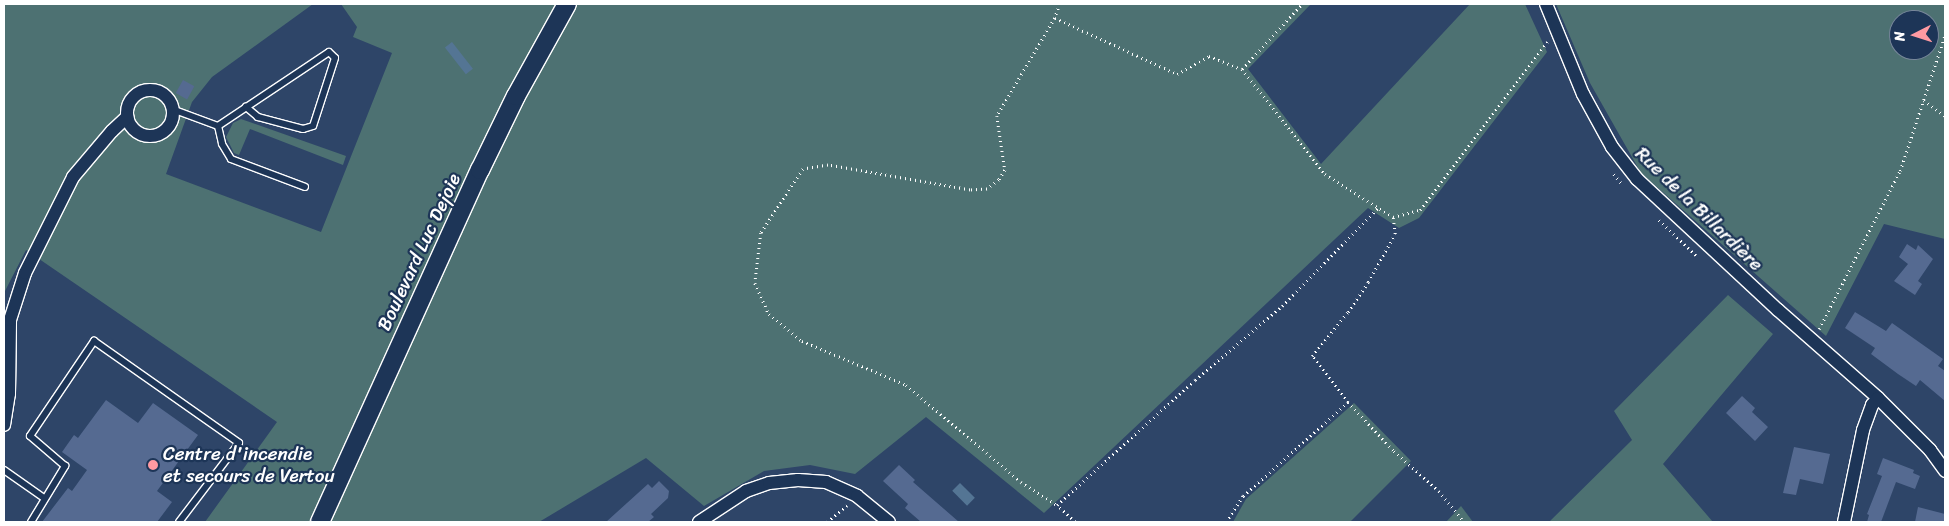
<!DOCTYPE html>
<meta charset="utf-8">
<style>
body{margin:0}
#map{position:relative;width:1949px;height:526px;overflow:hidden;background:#2e4568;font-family:Sriracha,sans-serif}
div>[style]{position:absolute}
.green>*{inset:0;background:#4d7172}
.water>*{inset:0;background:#547594;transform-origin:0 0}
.building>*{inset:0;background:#556a91;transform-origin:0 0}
.path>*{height:2.5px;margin-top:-1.25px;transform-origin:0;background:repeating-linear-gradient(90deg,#fff 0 1px,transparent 0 5px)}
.roads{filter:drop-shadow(1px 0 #fff) drop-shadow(-1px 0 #fff) drop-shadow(0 1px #fff) drop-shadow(0 -1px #fff)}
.lane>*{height:6px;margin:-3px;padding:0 3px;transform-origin:3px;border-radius:3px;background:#1d3557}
.street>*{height:12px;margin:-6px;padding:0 6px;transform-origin:6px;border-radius:6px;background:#1d3557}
.street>.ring{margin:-6px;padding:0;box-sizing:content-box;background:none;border:12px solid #1d3557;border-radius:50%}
.secondary>*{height:18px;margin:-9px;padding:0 9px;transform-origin:9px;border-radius:9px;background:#1d3557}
.dots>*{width:14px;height:14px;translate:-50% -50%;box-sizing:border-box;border:2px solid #1d3557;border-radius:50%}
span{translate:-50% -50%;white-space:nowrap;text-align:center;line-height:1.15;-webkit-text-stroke:4.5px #1d3557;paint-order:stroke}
.street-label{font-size:19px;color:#fff}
.poi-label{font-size:19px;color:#fff}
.left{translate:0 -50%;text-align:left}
.frame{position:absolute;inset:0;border:5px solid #fff;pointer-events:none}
.north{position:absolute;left:1889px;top:10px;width:50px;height:50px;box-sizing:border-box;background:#1d3557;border:1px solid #77869a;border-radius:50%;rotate:265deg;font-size:14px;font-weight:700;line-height:20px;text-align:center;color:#fff}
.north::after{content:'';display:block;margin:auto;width:18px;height:22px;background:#ff9aa2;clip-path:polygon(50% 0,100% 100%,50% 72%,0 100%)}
</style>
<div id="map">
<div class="green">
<div style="clip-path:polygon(4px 4px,313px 4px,212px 77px,192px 102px,166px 174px,321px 232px,392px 53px,353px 37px,357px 27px,341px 4px,1311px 4px,1248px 69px,1321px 164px,1470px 4px,1525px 4px,1547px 52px,1419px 218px,1399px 228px,1368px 208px,1044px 513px,926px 417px,855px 474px,810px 465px,764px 471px,704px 506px,646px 458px,539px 522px,205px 522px,277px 422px,26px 250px,4px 293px)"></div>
<div style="clip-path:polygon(evenodd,1556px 4px,1945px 4px,1945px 239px,1884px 224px,1826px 336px,1641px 173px,1590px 83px,1556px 4px,1899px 20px,1929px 20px,1929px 50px,1899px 50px,1899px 20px)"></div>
<div style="clip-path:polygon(241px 119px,346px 156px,343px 165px,250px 129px,239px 155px,234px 153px,226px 137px,233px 123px)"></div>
<div style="clip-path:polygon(1728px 295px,1773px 334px,1663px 464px,1713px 522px,1549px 522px,1632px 440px,1614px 411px)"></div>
<div style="clip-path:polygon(1354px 403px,1411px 461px,1350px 522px,1233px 522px,1246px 499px)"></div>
<div style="clip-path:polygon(1461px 506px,1473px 522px,1446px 522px)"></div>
</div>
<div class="water">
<div style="left:452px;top:42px;width:34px;height:9px;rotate:52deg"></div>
<div style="left:960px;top:483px;width:21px;height:11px;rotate:45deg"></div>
</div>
<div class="building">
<div style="left:183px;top:80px;width:13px;height:15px;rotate:29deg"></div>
<div style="clip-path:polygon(1907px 244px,1916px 250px,1918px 245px,1933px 259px,1918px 281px,1922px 284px,1915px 295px,1894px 281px,1908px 264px,1899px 257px)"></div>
<div style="clip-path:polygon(1855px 312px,1886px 331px,1892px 323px,1943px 359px,1938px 366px,1945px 371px,1945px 401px,1920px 380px,1916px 386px,1898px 374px,1871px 354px,1875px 348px,1845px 328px)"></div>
<div style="clip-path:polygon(1742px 396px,1755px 408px,1752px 412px,1768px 427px,1755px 441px,1726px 413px)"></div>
<div style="clip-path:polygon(106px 400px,138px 423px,153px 403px,198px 435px,157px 491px,172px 502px,157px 522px,42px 522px,68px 488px,72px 491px,87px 470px,62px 452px,74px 435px,78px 438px)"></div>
<div style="clip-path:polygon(1794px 447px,1830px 454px,1823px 484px,1800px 479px,1796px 495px,1783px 493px)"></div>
<div style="clip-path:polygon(1883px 458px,1914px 470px,1913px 473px,1920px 476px,1915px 489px,1896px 482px,1881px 522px,1867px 522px,1869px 515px,1867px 514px,1882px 476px,1877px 474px)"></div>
<div style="clip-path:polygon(899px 465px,915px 480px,913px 482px,959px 522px,921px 522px,905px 508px,908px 504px,883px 481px)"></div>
<div style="clip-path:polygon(659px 481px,669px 491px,668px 498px,651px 514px,654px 517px,648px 522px,606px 522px,648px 484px,652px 488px)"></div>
<div style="clip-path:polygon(1918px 507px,1945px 514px,1945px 522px,1915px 522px)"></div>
</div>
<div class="path">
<div style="left:1060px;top:4px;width:15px;rotate:110deg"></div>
<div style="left:1055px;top:18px;width:134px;rotate:24.7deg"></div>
<div style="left:1177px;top:74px;width:37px;rotate:-29deg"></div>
<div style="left:1209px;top:56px;width:35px;rotate:22deg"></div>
<div style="left:1242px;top:69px;width:134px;rotate:51.7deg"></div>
<div style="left:1325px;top:174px;width:80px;rotate:32.3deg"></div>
<div style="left:1393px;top:217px;width:28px;rotate:-15deg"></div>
<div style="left:1420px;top:210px;width:211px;rotate:-52.9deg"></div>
<div style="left:1055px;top:18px;width:114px;rotate:120.6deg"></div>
<div style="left:997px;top:116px;width:55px;rotate:81.6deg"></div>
<div style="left:1005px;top:170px;width:12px;rotate:121deg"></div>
<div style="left:999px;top:180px;width:15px;rotate:143deg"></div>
<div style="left:987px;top:189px;width:17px;rotate:177deg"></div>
<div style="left:970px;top:190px;width:144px;rotate:-170deg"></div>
<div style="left:828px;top:165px;width:25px;rotate:171deg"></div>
<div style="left:803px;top:169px;width:77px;rotate:123.3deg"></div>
<div style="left:761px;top:233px;width:50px;rotate:96.8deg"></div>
<div style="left:755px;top:283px;width:34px;rotate:66deg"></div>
<div style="left:769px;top:314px;width:43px;rotate:39.3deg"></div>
<div style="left:802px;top:341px;width:113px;rotate:22.9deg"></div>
<div style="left:906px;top:385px;width:150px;rotate:40.1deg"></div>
<div style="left:1021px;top:482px;width:43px;rotate:32.6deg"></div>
<div style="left:1242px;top:69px;width:88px;rotate:-47.3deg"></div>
<div style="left:1924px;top:100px;width:26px;rotate:37deg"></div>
<div style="left:1614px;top:174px;width:14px;rotate:51deg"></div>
<div style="left:1659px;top:220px;width:52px;rotate:43.5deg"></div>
<div style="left:1819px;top:329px;width:178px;rotate:-62.9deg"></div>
<div style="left:1900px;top:171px;width:143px;rotate:-71.7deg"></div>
<div style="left:1348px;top:402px;width:67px;rotate:46.8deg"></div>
<div style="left:1394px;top:451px;width:60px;rotate:41.6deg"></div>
<div style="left:1439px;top:491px;width:40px;rotate:51deg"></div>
<div style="left:827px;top:522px;width:26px;rotate:-40deg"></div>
<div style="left:1075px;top:522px;width:25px;rotate:-137deg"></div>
<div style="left:1057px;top:505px;width:186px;rotate:-42.2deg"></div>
<div style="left:1195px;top:380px;width:114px;rotate:-40.4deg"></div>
<div style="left:1282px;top:306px;width:137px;rotate:-45.6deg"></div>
<div style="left:1226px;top:522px;width:31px;rotate:-57deg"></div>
<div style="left:1243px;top:496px;width:141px;rotate:-41.8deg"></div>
<div style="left:1348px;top:402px;width:58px;rotate:-128deg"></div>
<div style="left:1312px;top:356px;width:57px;rotate:-50.7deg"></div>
<div style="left:1348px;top:312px;width:36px;rotate:-56deg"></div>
<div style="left:1368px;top:282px;width:55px;rotate:-60.6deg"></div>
<div style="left:1395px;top:234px;width:17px;rotate:-97deg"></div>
</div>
<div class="roads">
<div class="lane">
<div style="left:172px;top:109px;width:49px;rotate:20.3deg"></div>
<div style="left:218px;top:126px;width:133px;rotate:-33.7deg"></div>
<div style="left:329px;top:52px;width:8px;rotate:45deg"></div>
<div style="left:335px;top:58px;width:71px;rotate:107.9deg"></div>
<div style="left:313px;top:126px;width:10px;rotate:163deg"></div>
<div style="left:303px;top:129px;width:47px;rotate:-165.1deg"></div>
<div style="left:258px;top:117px;width:16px;rotate:-140deg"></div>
<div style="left:218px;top:126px;width:18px;rotate:77deg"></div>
<div style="left:222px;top:144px;width:17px;rotate:59deg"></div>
<div style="left:231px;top:159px;width:79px;rotate:20.7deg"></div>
<div style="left:4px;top:470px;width:49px;rotate:35deg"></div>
<div style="left:31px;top:522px;width:66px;rotate:-58.7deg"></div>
<div style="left:65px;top:466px;width:46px;rotate:-139.4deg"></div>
<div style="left:30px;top:436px;width:115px;rotate:-56deg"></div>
<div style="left:94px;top:341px;width:177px;rotate:35.1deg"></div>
<div style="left:239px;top:443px;width:99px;rotate:127.2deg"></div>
</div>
<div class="street">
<div style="left:1546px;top:4px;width:97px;rotate:67.7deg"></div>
<div style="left:1583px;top:94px;width:60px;rotate:61.3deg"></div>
<div style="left:1612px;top:147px;width:41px;rotate:52deg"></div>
<div style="left:1637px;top:179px;width:192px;rotate:42.9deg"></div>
<div style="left:1778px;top:310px;width:133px;rotate:41.3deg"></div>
<div style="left:1878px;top:398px;width:74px;rotate:45deg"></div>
<div style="left:1930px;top:450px;width:26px;rotate:54deg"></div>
<div class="ring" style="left:127px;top:90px;width:34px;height:34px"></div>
<div style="left:4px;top:425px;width:31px;rotate:-81deg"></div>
<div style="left:9px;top:394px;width:74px;rotate:-89.2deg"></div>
<div style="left:10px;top:320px;width:49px;rotate:-72.3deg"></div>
<div style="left:25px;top:273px;width:107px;rotate:-63.4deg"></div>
<div style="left:73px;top:177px;width:60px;rotate:-49.7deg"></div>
<div style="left:112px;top:131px;width:21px;rotate:-43deg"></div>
<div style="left:699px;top:522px;width:56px;rotate:-33.4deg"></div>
<div style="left:746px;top:491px;width:24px;rotate:-19deg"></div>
<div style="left:769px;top:483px;width:29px;rotate:-6deg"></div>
<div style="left:798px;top:480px;width:28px;rotate:4deg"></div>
<div style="left:826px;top:482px;width:34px;rotate:24deg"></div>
<div style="left:857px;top:496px;width:41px;rotate:39.1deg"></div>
<div style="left:1844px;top:522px;width:94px;rotate:-78.3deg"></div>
<div style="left:1863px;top:430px;width:27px;rotate:-70deg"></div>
<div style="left:1872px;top:405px;width:9px;rotate:-49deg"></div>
</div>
<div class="secondary">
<div style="left:320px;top:522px;width:387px;rotate:-65.6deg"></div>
<div style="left:480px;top:170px;width:82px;rotate:-64.1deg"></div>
<div style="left:516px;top:96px;width:105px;rotate:-61deg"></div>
</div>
</div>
<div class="dots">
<div style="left:153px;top:465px;background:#ff9aa2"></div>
</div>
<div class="street-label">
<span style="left:1699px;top:209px;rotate:44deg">Rue de la Billardière</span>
<span style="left:419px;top:252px;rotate:-65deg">Boulevard Luc Dejoie</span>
</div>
<div class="poi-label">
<span class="left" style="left:163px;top:465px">Centre d'incendie<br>et secours de Vertou</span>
</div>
<div class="frame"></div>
<div class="north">N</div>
</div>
